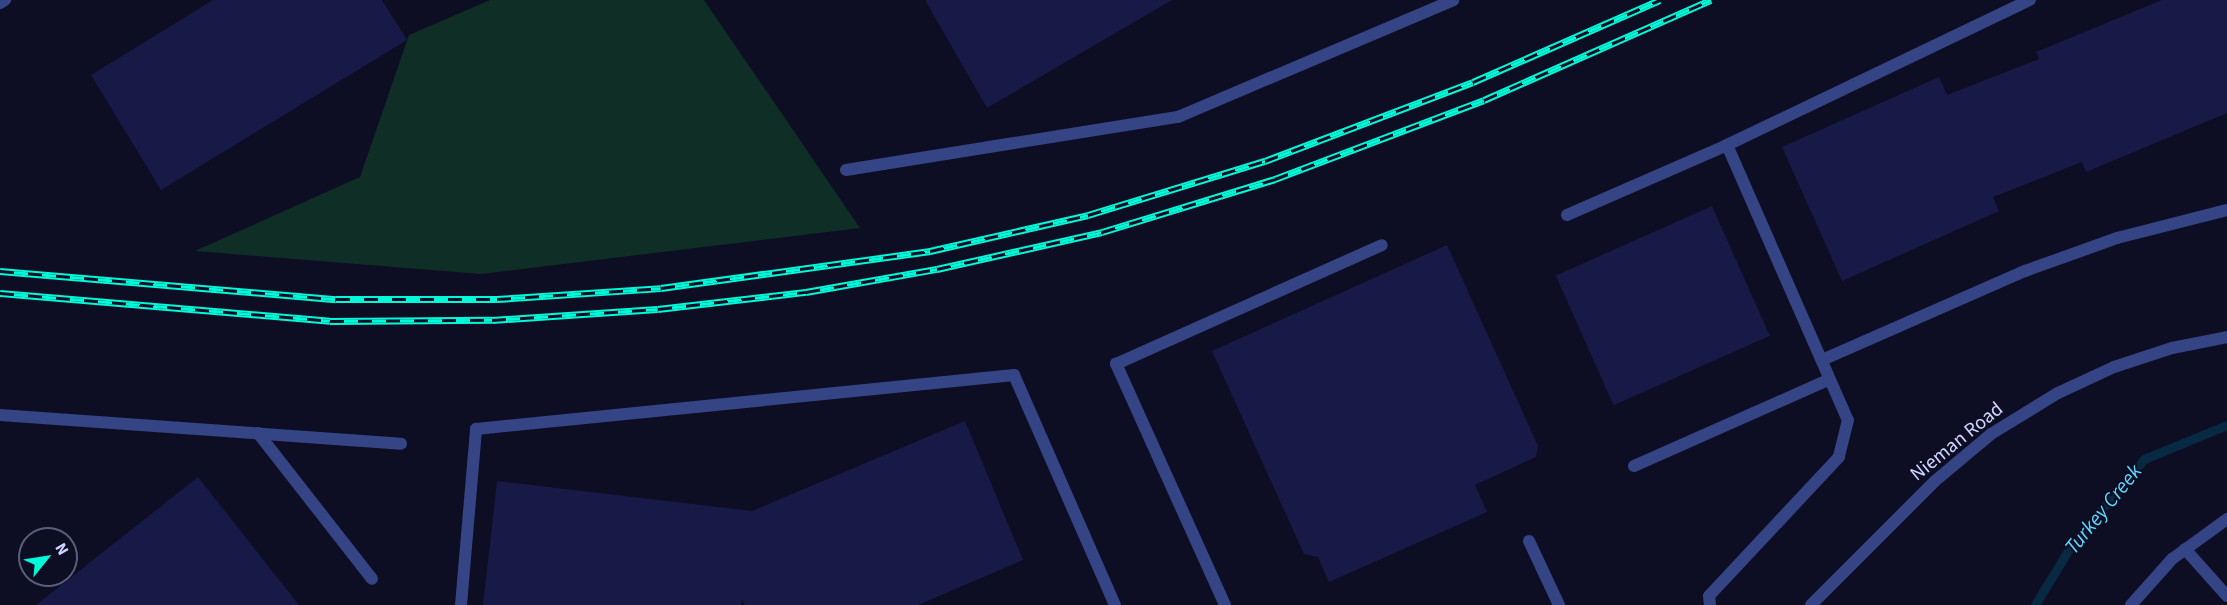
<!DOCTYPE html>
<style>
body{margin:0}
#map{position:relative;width:2227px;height:605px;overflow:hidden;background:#0d0e23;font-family:"Source Sans 3",sans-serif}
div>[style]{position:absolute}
.green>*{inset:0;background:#0f2e26}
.stream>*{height:9px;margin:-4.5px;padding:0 4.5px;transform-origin:4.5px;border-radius:4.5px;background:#072a42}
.building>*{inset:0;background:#171946;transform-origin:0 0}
.lane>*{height:12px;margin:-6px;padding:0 6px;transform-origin:6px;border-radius:6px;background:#354485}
.street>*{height:12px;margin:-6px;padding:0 6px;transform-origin:6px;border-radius:6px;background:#354485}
.rail>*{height:7px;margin-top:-3.5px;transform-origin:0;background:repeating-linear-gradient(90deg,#0d0e23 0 14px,#00fad9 0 28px);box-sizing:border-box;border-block:2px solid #00fad9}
span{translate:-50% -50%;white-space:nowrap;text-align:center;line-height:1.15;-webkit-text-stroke:4.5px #0d0e23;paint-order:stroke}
.street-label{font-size:20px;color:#cfd5ff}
.water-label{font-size:21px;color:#5dd9ff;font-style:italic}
.north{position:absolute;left:18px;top:527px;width:60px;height:60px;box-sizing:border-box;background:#0d0e23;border:2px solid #5b5e7b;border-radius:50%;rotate:60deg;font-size:16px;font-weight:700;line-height:24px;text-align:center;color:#cfd5ff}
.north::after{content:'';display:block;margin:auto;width:21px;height:27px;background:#00fad9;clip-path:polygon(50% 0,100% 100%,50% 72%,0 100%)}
</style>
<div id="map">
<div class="green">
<div style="clip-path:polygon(490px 0,704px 0,860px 228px,481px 274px,195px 251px,360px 177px,409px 35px)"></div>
</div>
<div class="stream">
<div style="left:2035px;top:605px;width:71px;rotate:-58.8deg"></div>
<div style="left:2072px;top:544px;width:111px;rotate:-49.7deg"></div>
<div style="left:2144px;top:459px;width:90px;rotate:-22.3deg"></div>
</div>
<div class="building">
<div style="clip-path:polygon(213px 0,382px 0,407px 40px,161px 190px,91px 75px)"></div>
<div style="clip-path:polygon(925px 0,1172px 0,987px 108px)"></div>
<div style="clip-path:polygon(2162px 0,2227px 0,2227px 113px,2086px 172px,2082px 162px,1993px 197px,1999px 211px,1842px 281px,1782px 147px,1939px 77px,1947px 95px,2039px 59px,2036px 52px)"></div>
<div style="left:1712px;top:206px;width:142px;height:171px;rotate:66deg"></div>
<div style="clip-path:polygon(1447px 245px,1538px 446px,1536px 457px,1475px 485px,1487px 512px,1329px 582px,1318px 557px,1304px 554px,1212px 351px)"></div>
<div style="clip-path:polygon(965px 421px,1023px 560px,918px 605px,745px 605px,742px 599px,741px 605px,483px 605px,497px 481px,752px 511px)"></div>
<div style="clip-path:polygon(198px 477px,299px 605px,36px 605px)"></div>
</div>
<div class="lane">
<div style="left:0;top:3px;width:6px;rotate:-31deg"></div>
<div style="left:1727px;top:145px;width:336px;rotate:-25.6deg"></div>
<div style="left:846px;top:170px;width:336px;rotate:-9.1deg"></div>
<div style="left:1178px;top:117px;width:299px;rotate:-23deg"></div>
<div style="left:1567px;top:215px;width:175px;rotate:-23.6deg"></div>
<div style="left:1727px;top:145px;width:300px;rotate:66.3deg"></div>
<div style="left:1848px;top:420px;width:38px;rotate:104deg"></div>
<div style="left:1839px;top:457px;width:190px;rotate:133.1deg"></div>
<div style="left:1709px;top:596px;width:9px;rotate:84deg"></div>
<div style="left:1822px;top:360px;width:222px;rotate:-23.7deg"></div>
<div style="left:2025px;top:271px;width:98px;rotate:-19.7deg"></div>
<div style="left:2117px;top:238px;width:114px;rotate:-14.3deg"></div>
<div style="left:0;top:415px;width:402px;rotate:4.1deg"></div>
<div style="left:258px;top:433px;width:185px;rotate:52deg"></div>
<div style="left:1634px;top:466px;width:214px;rotate:-23.9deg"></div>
<div style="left:1529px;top:541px;width:71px;rotate:64.9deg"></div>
<div style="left:2185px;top:549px;width:63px;rotate:48.2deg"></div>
<div style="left:461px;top:605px;width:177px;rotate:-85.1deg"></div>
<div style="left:476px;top:429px;width:541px;rotate:-5.73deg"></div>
<div style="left:1014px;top:375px;width:251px;rotate:66.3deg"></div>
<div style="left:1225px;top:605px;width:265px;rotate:-114.3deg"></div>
<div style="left:1116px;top:364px;width:291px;rotate:-24.1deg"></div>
</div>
<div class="street">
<div style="left:1811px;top:605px;width:175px;rotate:-45deg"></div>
<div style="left:1935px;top:481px;width:73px;rotate:-40deg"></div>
<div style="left:1991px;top:434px;width:79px;rotate:-31.5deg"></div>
<div style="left:2058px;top:393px;width:62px;rotate:-24.9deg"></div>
<div style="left:2114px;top:367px;width:61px;rotate:-18.1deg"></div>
<div style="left:2172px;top:348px;width:56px;rotate:-11.3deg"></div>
<div style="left:2131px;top:605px;width:62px;rotate:-48.3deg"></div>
<div style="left:2172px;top:559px;width:68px;rotate:-36deg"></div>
</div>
<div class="rail">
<div style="left:0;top:271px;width:337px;rotate:4.8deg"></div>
<div style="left:336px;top:299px;width:161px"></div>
<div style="left:497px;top:299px;width:164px;rotate:-3.8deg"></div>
<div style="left:661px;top:288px;width:272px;rotate:-7.8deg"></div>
<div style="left:930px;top:251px;width:162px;rotate:-12.8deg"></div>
<div style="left:1088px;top:215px;width:185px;rotate:-17deg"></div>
<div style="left:1265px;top:161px;width:222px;rotate:-20.8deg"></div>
<div style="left:1473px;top:82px;width:204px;rotate:-23.7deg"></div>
<div style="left:0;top:293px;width:331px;rotate:4.8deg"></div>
<div style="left:330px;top:321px;width:162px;rotate:-0.4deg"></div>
<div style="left:492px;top:320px;width:166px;rotate:-3.8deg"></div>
<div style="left:658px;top:309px;width:149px;rotate:-6.6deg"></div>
<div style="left:806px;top:292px;width:133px;rotate:-10deg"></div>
<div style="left:937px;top:269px;width:169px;rotate:-12.6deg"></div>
<div style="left:1102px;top:232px;width:181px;rotate:-17deg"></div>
<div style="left:1275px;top:179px;width:223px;rotate:-20.7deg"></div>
<div style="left:1484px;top:100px;width:248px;rotate:-23.8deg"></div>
</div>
<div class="street-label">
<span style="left:1957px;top:442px;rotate:-39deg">Nieman Road</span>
</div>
<div class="water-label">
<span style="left:2103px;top:509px;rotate:-51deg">Turkey Creek</span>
</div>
<div class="north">N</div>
</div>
